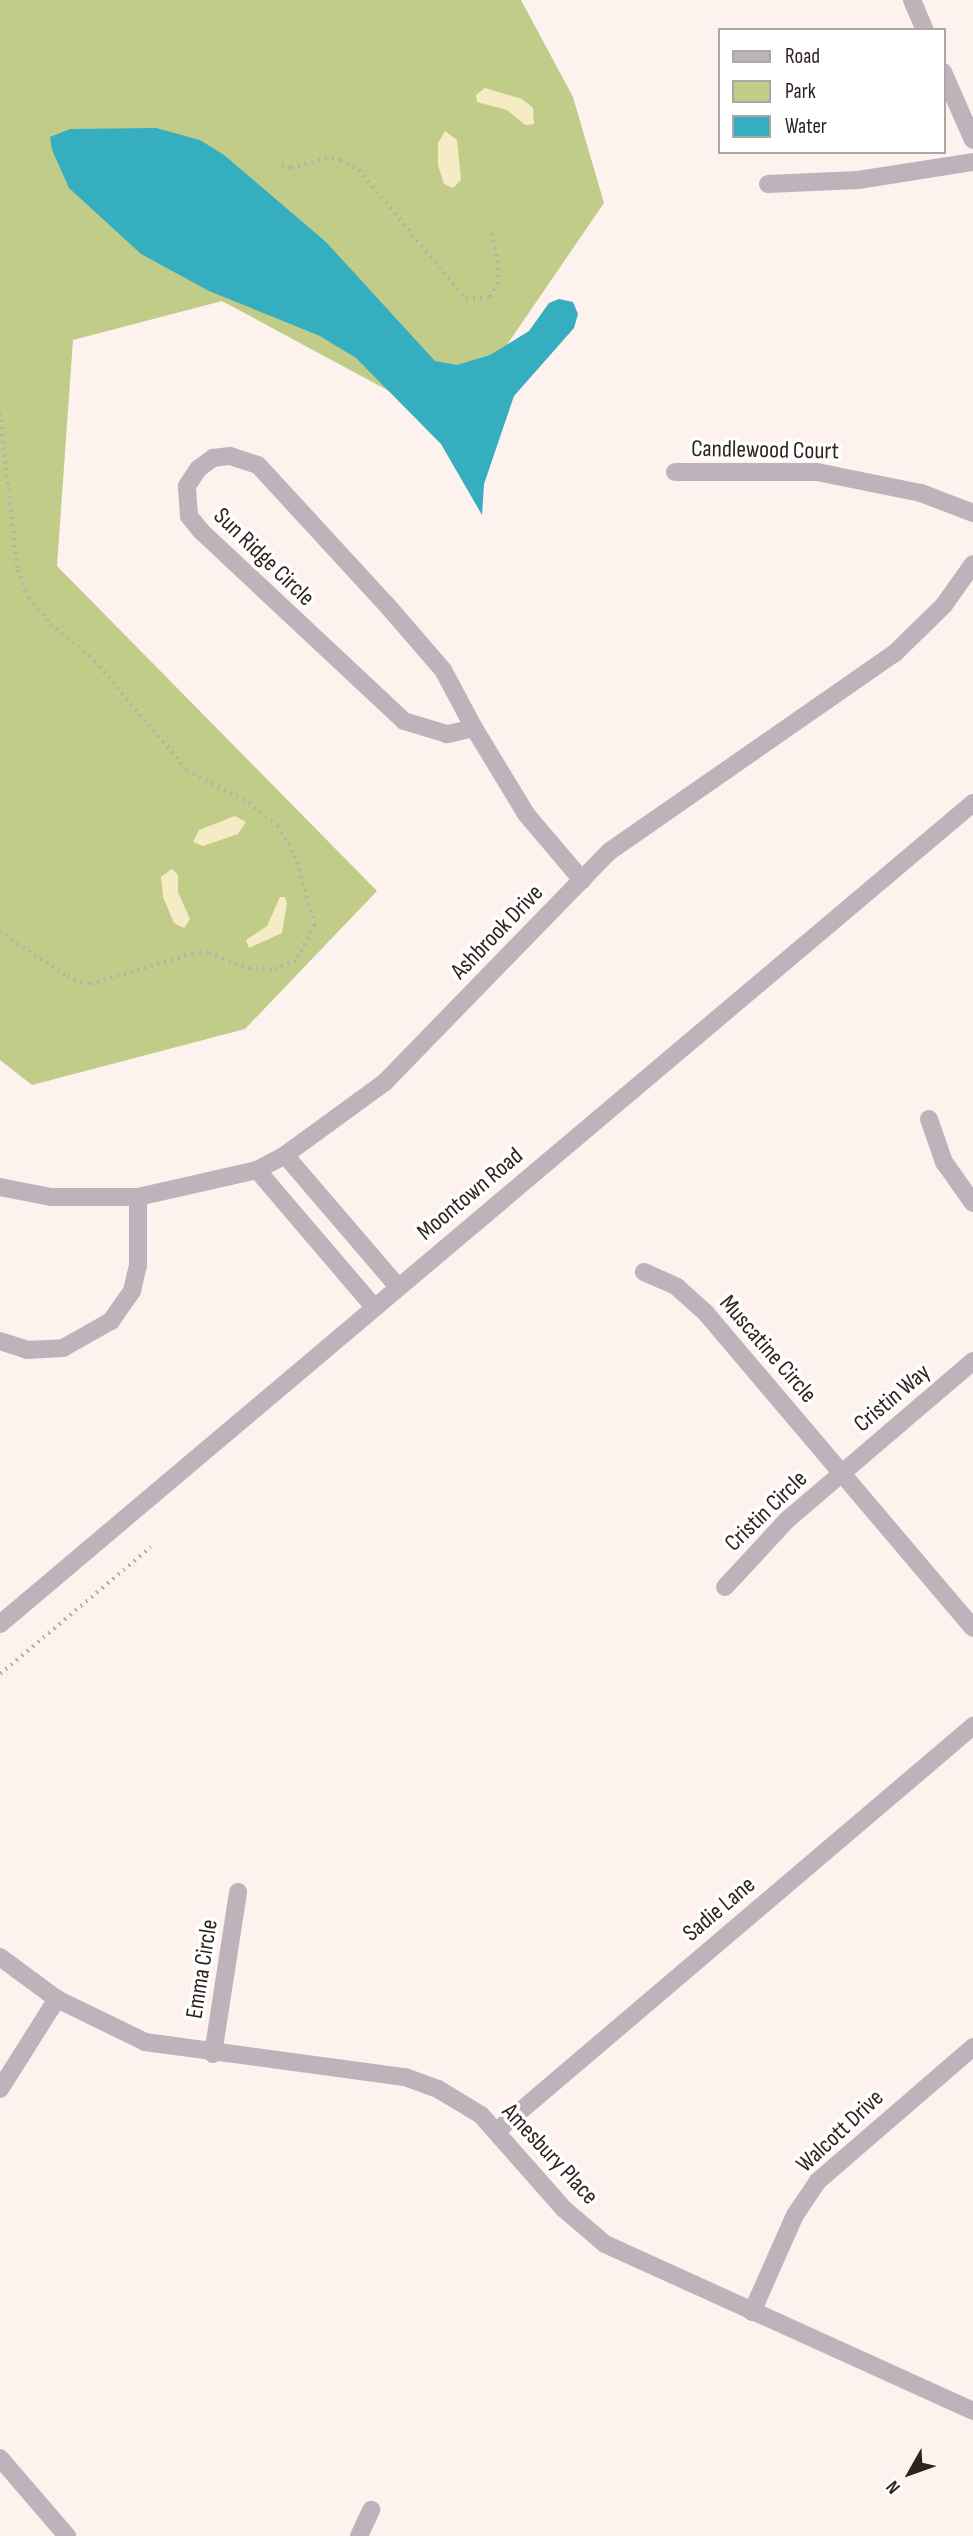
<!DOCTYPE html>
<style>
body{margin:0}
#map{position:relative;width:973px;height:2536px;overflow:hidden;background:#fdf2ed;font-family:"Sofia Sans Condensed",sans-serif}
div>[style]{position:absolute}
.green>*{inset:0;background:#c2cc89}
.sand>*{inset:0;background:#f5ebc5}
.water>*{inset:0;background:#35aebf}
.path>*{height:3.5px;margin-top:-1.75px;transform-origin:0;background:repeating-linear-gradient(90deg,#baafab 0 2px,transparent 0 7px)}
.minor>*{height:18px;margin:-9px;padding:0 9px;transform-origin:9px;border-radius:9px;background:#beb3ba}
span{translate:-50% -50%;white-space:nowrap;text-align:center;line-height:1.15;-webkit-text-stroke:7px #fff;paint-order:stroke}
.street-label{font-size:24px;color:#2e2420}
.legend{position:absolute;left:718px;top:28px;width:228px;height:126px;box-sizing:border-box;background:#fff;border:2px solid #aba7a6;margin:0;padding:9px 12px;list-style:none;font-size:21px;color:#2e2420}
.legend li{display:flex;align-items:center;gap:14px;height:35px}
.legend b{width:35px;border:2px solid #aba7a6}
.north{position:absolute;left:875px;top:2438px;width:70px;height:70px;-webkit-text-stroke:5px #fff;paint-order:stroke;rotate:230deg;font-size:19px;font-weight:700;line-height:28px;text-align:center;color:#2e2420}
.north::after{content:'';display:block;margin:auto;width:24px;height:32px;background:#2e2420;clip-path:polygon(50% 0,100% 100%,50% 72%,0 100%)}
</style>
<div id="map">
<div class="green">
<div style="clip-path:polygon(0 0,521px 0,573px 97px,604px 203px,452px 425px,222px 301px,73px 340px,57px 566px,377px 891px,245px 1029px,32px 1085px,0 1060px)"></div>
</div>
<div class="sand">
<div style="clip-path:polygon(485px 88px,522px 99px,533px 108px,534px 124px,525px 125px,507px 110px,477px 102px,476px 95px)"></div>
<div style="clip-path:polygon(445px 131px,457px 140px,461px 180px,453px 188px,444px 184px,438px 165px,438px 143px)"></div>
<div style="clip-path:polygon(235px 816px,246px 822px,238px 834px,203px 846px,193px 842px,199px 830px)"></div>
<div style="clip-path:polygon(172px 869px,178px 875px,178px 892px,190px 919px,184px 928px,174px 923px,163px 897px,161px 877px)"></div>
<div style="clip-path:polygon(280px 897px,285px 897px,287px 903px,282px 933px,249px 948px,246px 940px,267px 926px)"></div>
</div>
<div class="water">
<div style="clip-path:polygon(156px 128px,200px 140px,224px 155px,326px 242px,435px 361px,457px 365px,490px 355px,529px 331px,549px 303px,559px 299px,573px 302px,578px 314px,574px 328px,514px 396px,484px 484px,482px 515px,441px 444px,356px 358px,320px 336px,209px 291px,141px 254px,69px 188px,52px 150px,50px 137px,70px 129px)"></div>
</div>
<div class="path">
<div style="left:282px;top:165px;width:9px;rotate:18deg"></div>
<div style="left:291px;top:168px;width:35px;rotate:-16deg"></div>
<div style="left:325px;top:158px;width:16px;rotate:7deg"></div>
<div style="left:341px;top:160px;width:21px;rotate:29deg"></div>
<div style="left:359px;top:170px;width:168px;rotate:50.3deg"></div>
<div style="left:466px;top:299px;width:24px;rotate:-5deg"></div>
<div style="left:490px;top:297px;width:15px;rotate:-62deg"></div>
<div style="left:497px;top:284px;width:21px;rotate:-87deg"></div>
<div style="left:498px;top:263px;width:32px;rotate:-103deg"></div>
<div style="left:0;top:413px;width:158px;rotate:83.5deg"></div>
<div style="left:18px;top:570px;width:30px;rotate:69deg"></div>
<div style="left:29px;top:598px;width:34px;rotate:50deg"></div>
<div style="left:51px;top:624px;width:57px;rotate:40.1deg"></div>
<div style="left:95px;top:661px;width:143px;rotate:49.8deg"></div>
<div style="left:187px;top:770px;width:70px;rotate:28deg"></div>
<div style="left:249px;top:803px;width:37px;rotate:38deg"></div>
<div style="left:278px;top:826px;width:34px;rotate:60deg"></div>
<div style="left:295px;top:856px;width:72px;rotate:73.8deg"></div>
<div style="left:315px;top:925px;width:41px;rotate:117.8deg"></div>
<div style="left:296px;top:961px;width:26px;rotate:159deg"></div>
<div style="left:272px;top:970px;width:22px;rotate:-177deg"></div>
<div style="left:250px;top:969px;width:45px;rotate:-159.1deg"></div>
<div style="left:208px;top:953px;width:15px;rotate:176deg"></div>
<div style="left:193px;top:954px;width:109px;rotate:163.4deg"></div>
<div style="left:89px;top:985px;width:26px;rotate:-159deg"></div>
<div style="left:65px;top:976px;width:78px;rotate:-145.9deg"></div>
<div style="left:0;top:1674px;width:197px;rotate:-40.1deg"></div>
</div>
<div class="minor">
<div style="left:912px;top:0;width:33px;rotate:67deg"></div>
<div style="left:943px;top:72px;width:74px;rotate:66.2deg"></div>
<div style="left:768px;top:184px;width:90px;rotate:-2.5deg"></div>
<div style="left:858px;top:180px;width:116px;rotate:-8.9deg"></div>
<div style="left:230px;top:456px;width:29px;rotate:18deg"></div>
<div style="left:258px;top:465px;width:189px;rotate:47.4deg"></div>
<div style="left:386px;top:604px;width:87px;rotate:49.2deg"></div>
<div style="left:443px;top:670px;width:66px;rotate:61.9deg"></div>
<div style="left:474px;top:728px;width:28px;rotate:167deg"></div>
<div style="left:447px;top:734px;width:45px;rotate:-163.2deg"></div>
<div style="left:404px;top:721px;width:278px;rotate:-136.9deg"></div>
<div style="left:201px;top:531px;width:19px;rotate:-129deg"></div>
<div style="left:189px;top:516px;width:30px;rotate:-94deg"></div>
<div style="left:187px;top:486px;width:20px;rotate:-57deg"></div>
<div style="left:198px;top:469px;width:19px;rotate:-36deg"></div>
<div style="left:213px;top:458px;width:17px;rotate:-7deg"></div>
<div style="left:675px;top:472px;width:142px"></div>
<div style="left:817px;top:472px;width:106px;rotate:11.4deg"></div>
<div style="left:921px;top:493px;width:56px;rotate:21deg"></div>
<div style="left:474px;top:728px;width:100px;rotate:58.8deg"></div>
<div style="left:526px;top:814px;width:87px;rotate:49.7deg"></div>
<div style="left:929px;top:1119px;width:46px;rotate:70.8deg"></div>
<div style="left:944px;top:1162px;width:50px;rotate:54.7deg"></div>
<div style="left:285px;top:1155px;width:174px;rotate:49.4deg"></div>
<div style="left:257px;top:1170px;width:180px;rotate:49.5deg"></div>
<div style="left:0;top:1187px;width:52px;rotate:11.1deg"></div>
<div style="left:51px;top:1197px;width:87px"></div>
<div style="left:138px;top:1197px;width:122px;rotate:-12.8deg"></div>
<div style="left:257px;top:1170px;width:32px;rotate:-28deg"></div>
<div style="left:285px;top:1155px;width:124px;rotate:-36.1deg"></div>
<div style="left:385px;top:1082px;width:322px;rotate:-45.8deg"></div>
<div style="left:610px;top:851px;width:347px;rotate:-34.8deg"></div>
<div style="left:895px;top:653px;width:69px;rotate:-44.4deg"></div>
<div style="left:944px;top:605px;width:50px;rotate:-54.7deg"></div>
<div style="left:644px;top:1272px;width:36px;rotate:24deg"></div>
<div style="left:677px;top:1287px;width:38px;rotate:42deg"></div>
<div style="left:705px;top:1312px;width:414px;rotate:49.7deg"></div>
<div style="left:0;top:1341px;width:28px;rotate:18deg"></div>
<div style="left:27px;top:1350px;width:36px;rotate:-3deg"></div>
<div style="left:63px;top:1348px;width:55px;rotate:-29.4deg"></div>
<div style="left:111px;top:1321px;width:37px;rotate:-55deg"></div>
<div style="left:132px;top:1291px;width:26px;rotate:-77deg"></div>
<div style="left:138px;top:1266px;width:69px;rotate:-90deg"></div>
<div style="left:725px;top:1587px;width:91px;rotate:-47.2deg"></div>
<div style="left:787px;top:1520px;width:245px;rotate:-40.5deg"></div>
<div style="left:0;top:1624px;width:1273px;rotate:-40.16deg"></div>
<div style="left:0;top:1957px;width:71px;rotate:36.4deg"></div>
<div style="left:57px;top:1999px;width:98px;rotate:26deg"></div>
<div style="left:145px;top:2042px;width:262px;rotate:7.7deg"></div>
<div style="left:405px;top:2077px;width:35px;rotate:20deg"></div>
<div style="left:438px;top:2089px;width:50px;rotate:31.2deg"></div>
<div style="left:481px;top:2115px;width:125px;rotate:48.6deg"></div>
<div style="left:564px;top:2209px;width:54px;rotate:40.5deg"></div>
<div style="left:605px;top:2244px;width:404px;rotate:24.4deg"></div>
<div style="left:213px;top:2054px;width:164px;rotate:-81.2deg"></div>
<div style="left:0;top:2089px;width:107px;rotate:-57.7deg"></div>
<div style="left:498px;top:2130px;width:624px;rotate:-40.38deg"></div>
<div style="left:752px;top:2312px;width:106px;rotate:-66.1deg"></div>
<div style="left:795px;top:2215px;width:41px;rotate:-55.9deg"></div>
<div style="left:818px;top:2181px;width:205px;rotate:-40.8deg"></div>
<div style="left:0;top:2458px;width:103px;rotate:49.3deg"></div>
<div style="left:359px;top:2536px;width:29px;rotate:-65deg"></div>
</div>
<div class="street-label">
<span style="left:765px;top:450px;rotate:1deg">Candlewood Court</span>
<span style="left:264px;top:557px;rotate:44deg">Sun Ridge Circle</span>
<span style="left:497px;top:932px;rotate:-46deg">Ashbrook Drive</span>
<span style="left:470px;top:1194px;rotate:-40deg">Moontown Road</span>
<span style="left:768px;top:1349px;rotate:49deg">Muscatine Circle</span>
<span style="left:892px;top:1398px;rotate:-40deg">Cristin Way</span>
<span style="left:766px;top:1511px;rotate:-44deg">Cristin Circle</span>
<span style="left:719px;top:1909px;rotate:-40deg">Sadie Lane</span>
<span style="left:202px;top:1969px;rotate:-81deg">Emma Circle</span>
<span style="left:840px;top:2131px;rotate:-43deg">Walcott Drive</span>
<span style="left:550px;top:2154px;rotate:47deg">Amesbury Place</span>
</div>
<ul class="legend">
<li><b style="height:9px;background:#beb3ba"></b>Road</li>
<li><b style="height:19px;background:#c2cc89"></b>Park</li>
<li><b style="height:19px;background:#35aebf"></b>Water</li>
</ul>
<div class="north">N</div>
</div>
